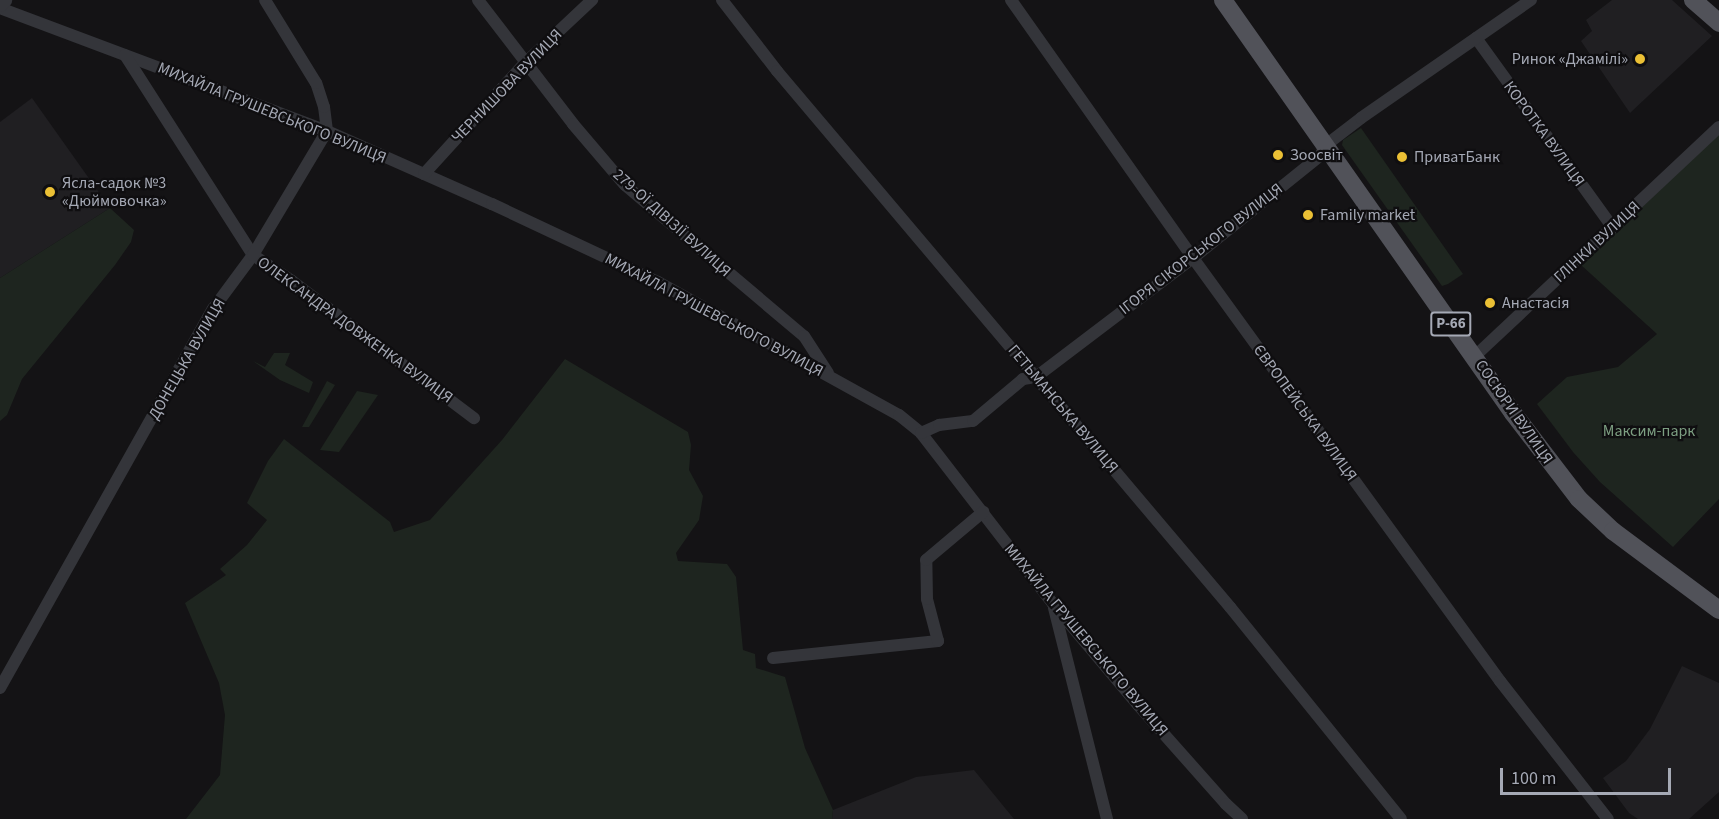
<!DOCTYPE html>
<meta charset="utf-8">
<style>
body{margin:0}
#map{position:relative;width:1719px;height:819px;overflow:hidden;background:#141315;font-family:"Source Sans 3",sans-serif}
div>[style]{position:absolute}
.built>*{inset:0;background:#201f22}
.green>*{inset:0;background:#1e251f}
.minor>*{height:12px;margin:-6px;padding:0 6px;transform-origin:6px;border-radius:6px;background:#34353a}
.tertiary>*{height:15px;margin:-7.5px;padding:0 7.5px;transform-origin:7.5px;border-radius:7.5px;background:#34353a}
.primary>*{height:18px;margin:-9px;padding:0 9px;transform-origin:9px;border-radius:9px;background:#515259}
.dots>*{width:16px;height:16px;translate:-50% -50%;box-sizing:border-box;border:3px solid #0f0e10;border-radius:50%}
span{translate:-50% -50%;white-space:nowrap;text-align:center;line-height:1.15;-webkit-text-stroke:4.5px #0f0e10;paint-order:stroke}
.shield-label span{padding:2px 4px;background:#0f0e10;border:2px solid;border-radius:4px;-webkit-text-stroke-width:0}
.shield-label{font-size:15px;color:#a5a9b5;font-weight:700}
.poi-label{font-size:16px;color:#a5a9b5}
.right{translate:-100% -50%;text-align:right}
.left{translate:0 -50%;text-align:left}
.street-label{font-size:16px;color:#a5a9b5}
.park-label{font-size:16px;color:#7d9f82}
.scale{position:absolute;left:1500px;top:768px;width:171px;height:27px;box-sizing:border-box;border:3px solid #a5a9b5;border-top:0;padding-left:8px;font-size:18px;line-height:21px;white-space:nowrap;color:#a5a9b5;-webkit-text-stroke:4px #0f0e10;paint-order:stroke}
</style>
<div id="map">
<div class="built">
<div style="clip-path:polygon(1612px 0,1672px 0,1712px 36px,1630px 113px,1581px 41px,1592px 31px,1586px 20px)"></div>
<div style="clip-path:polygon(32px 98px,110px 208px,0 278px,0 122px)"></div>
<div style="clip-path:polygon(1682px 666px,1719px 683px,1719px 792px,1689px 819px,1638px 819px,1629px 813px,1603px 778px,1626px 761px,1650px 729px)"></div>
<div style="clip-path:polygon(974px 770px,1014px 819px,832px 819px,833px 810px,916px 777px)"></div>
</div>
<div class="green">
<div style="clip-path:polygon(1361px 128px,1463px 274px,1448px 284px,1442px 286px,1342px 145px,1343px 140px)"></div>
<div style="clip-path:polygon(1719px 134px,1719px 499px,1673px 547px,1600px 482px,1573px 452px,1537px 404px,1567px 377px,1618px 367px,1657px 334px,1581px 265px)"></div>
<div style="clip-path:polygon(110px 208px,134px 230px,131px 242px,115px 265px,22px 379px,7px 415px,0 421px,0 278px)"></div>
<div style="clip-path:polygon(274px 353px,290px 353px,285px 365px,313px 382px,309px 393px,280px 380px,253px 361px,265px 367px)"></div>
<div style="clip-path:polygon(565px 359px,688px 432px,691px 445px,689px 470px,703px 496px,699px 520px,676px 553px,678px 561px,727px 564px,736px 577px,743px 650px,755px 654px,756px 668px,785px 677px,805px 748px,833px 810px,832px 819px,186px 819px,220px 775px,225px 715px,219px 683px,185px 603px,226px 575px,220px 569px,247px 545px,267px 520px,247px 503px,268px 461px,284px 439px,390px 522px,394px 532px,430px 520px,502px 440px)"></div>
<div style="clip-path:polygon(327px 381px,335px 385px,309px 427px,302px 427px)"></div>
<div style="clip-path:polygon(357px 391px,378px 395px,339px 452px,320px 450px)"></div>
</div>
<div class="minor">
<div style="left:478px;top:0;width:156px;rotate:52.5deg"></div>
<div style="left:573px;top:124px;width:80px;rotate:49.6deg"></div>
<div style="left:625px;top:185px;width:234px;rotate:40.2deg"></div>
<div style="left:804px;top:336px;width:44px;rotate:57deg"></div>
<div style="left:722px;top:0;width:90px;rotate:52.2deg"></div>
<div style="left:777px;top:71px;width:702px;rotate:49.8deg"></div>
<div style="left:1230px;top:607px;width:272px;rotate:51.1deg"></div>
<div style="left:1011px;top:0;width:316px;rotate:54.8deg"></div>
<div style="left:1193px;top:258px;width:523px;rotate:54.03deg"></div>
<div style="left:1500px;top:681px;width:175px;rotate:52deg"></div>
<div style="left:0;top:8px;width:349px;rotate:20.6deg"></div>
<div style="left:327px;top:131px;width:180px;rotate:23.9deg"></div>
<div style="left:492px;top:204px;width:183px;rotate:25.2deg"></div>
<div style="left:658px;top:282px;width:275px;rotate:28.9deg"></div>
<div style="left:899px;top:415px;width:28px;rotate:39deg"></div>
<div style="left:921px;top:433px;width:216px;rotate:52.3deg"></div>
<div style="left:1053px;top:604px;width:133px;rotate:49.9deg"></div>
<div style="left:1139px;top:706px;width:131px;rotate:48.4deg"></div>
<div style="left:1226px;top:804px;width:22px;rotate:43deg"></div>
<div style="left:1476px;top:38px;width:234px;rotate:54.2deg"></div>
<div style="left:125px;top:55px;width:237px;rotate:57.4deg"></div>
<div style="left:253px;top:255px;width:47px;rotate:33.7deg"></div>
<div style="left:292px;top:281px;width:228px;rotate:37deg"></div>
<div style="left:424px;top:174px;width:151px;rotate:-47.7deg"></div>
<div style="left:526px;top:62px;width:91px;rotate:-43.2deg"></div>
<div style="left:1474px;top:357px;width:336px;rotate:-43.2deg"></div>
<div style="left:921px;top:433px;width:20px;rotate:-24deg"></div>
<div style="left:939px;top:425px;width:34px;rotate:-7deg"></div>
<div style="left:973px;top:421px;width:65px;rotate:-40deg"></div>
<div style="left:1023px;top:379px;width:13px;rotate:-9deg"></div>
<div style="left:1036px;top:377px;width:197px;rotate:-37.2deg"></div>
<div style="left:1193px;top:258px;width:163px;rotate:-38.8deg"></div>
<div style="left:1320px;top:156px;width:13px;rotate:-61deg"></div>
<div style="left:1326px;top:145px;width:44px;rotate:-37.6deg"></div>
<div style="left:1361px;top:118px;width:207px;rotate:-34.8deg"></div>
<div style="left:1054px;top:608px;width:218px;rotate:75.9deg"></div>
<div style="left:773px;top:658px;width:166px;rotate:-5.9deg"></div>
<div style="left:938px;top:641px;width:43px;rotate:-104.7deg"></div>
<div style="left:927px;top:599px;width:39px;rotate:-91deg"></div>
<div style="left:926px;top:560px;width:75px;rotate:-40.1deg"></div>
<div style="left:0;top:688px;width:435px;rotate:-60.7deg"></div>
<div style="left:213px;top:309px;width:67px;rotate:-53.5deg"></div>
<div style="left:253px;top:255px;width:144px;rotate:-59.2deg"></div>
<div style="left:327px;top:131px;width:24px;rotate:-97deg"></div>
<div style="left:324px;top:107px;width:25px;rotate:-108deg"></div>
<div style="left:316px;top:83px;width:97px;rotate:-121.6deg"></div>
</div>
<div class="tertiary">
<div style="left:0;top:4px;width:6px;rotate:-45deg"></div>
</div>
<div class="primary">
<div style="left:1223px;top:0;width:505px;rotate:54.92deg"></div>
<div style="left:1513px;top:413px;width:108px;rotate:52.5deg"></div>
<div style="left:1579px;top:499px;width:47px;rotate:43.3deg"></div>
<div style="left:1613px;top:531px;width:132px;rotate:36.7deg"></div>
<div style="left:1693px;top:0;width:35px;rotate:41deg"></div>
</div>
<div class="dots">
<div style="left:1640px;top:59px;background:#ebc035"></div>
<div style="left:1278px;top:155px;background:#ebc035"></div>
<div style="left:1402px;top:157px;background:#ebc035"></div>
<div style="left:50px;top:192px;background:#ebc035"></div>
<div style="left:1308px;top:215px;background:#ebc035"></div>
<div style="left:1490px;top:303px;background:#ebc035"></div>
</div>
<div class="shield-label">
<span style="left:1451px;top:324px">Р-66</span>
</div>
<div class="poi-label">
<span class="right" style="left:1628px;top:59px">Ринок «Джамілі»</span>
<span class="left" style="left:1290px;top:155px">Зоосвіт</span>
<span class="left" style="left:1414px;top:157px">ПриватБанк</span>
<span class="left" style="left:62px;top:192px">Ясла-садок №3<br>«Дюймовочка»</span>
<span class="left" style="left:1320px;top:215px">Family market</span>
<span class="left" style="left:1502px;top:303px">Анастасія</span>
</div>
<div class="street-label">
<span style="left:507px;top:86px;rotate:-46deg">ЧЕРНИШОВА ВУЛИЦЯ</span>
<span style="left:272px;top:113px;rotate:22deg">МИХАЙЛА ГРУШЕВСЬКОГО ВУЛИЦЯ</span>
<span style="left:1544px;top:134px;rotate:54deg">КОРОТКА ВУЛИЦЯ</span>
<span style="left:672px;top:223px;rotate:42deg">279-ОЇ ДІВІЗІЇ ВУЛИЦЯ</span>
<span style="left:1597px;top:242px;rotate:-43deg">ГЛІНКИ ВУЛИЦЯ</span>
<span style="left:1201px;top:249px;rotate:-38deg">ІГОРЯ СІКОРСЬКОГО ВУЛИЦЯ</span>
<span style="left:714px;top:315px;rotate:28deg">МИХАЙЛА ГРУШЕВСЬКОГО ВУЛИЦЯ</span>
<span style="left:355px;top:330px;rotate:36deg">ОЛЕКСАНДРА ДОВЖЕНКА ВУЛИЦЯ</span>
<span style="left:187px;top:359px;rotate:-60deg">ДОНЕЦЬКА ВУЛИЦЯ</span>
<span style="left:1063px;top:409px;rotate:50deg">ГЕТЬМАНСЬКА ВУЛИЦЯ</span>
<span style="left:1514px;top:412px;rotate:55deg">СОСЮРИ ВУЛИЦЯ</span>
<span style="left:1305px;top:413px;rotate:54deg">ЄВРОПЕЙСЬКА ВУЛИЦЯ</span>
<span style="left:1086px;top:640px;rotate:50deg">МИХАЙЛА ГРУШЕВСЬКОГО ВУЛИЦЯ</span>
</div>
<div class="park-label">
<span style="left:1649px;top:431px">Максим-парк</span>
</div>
<div class="scale">100 m</div>
</div>
